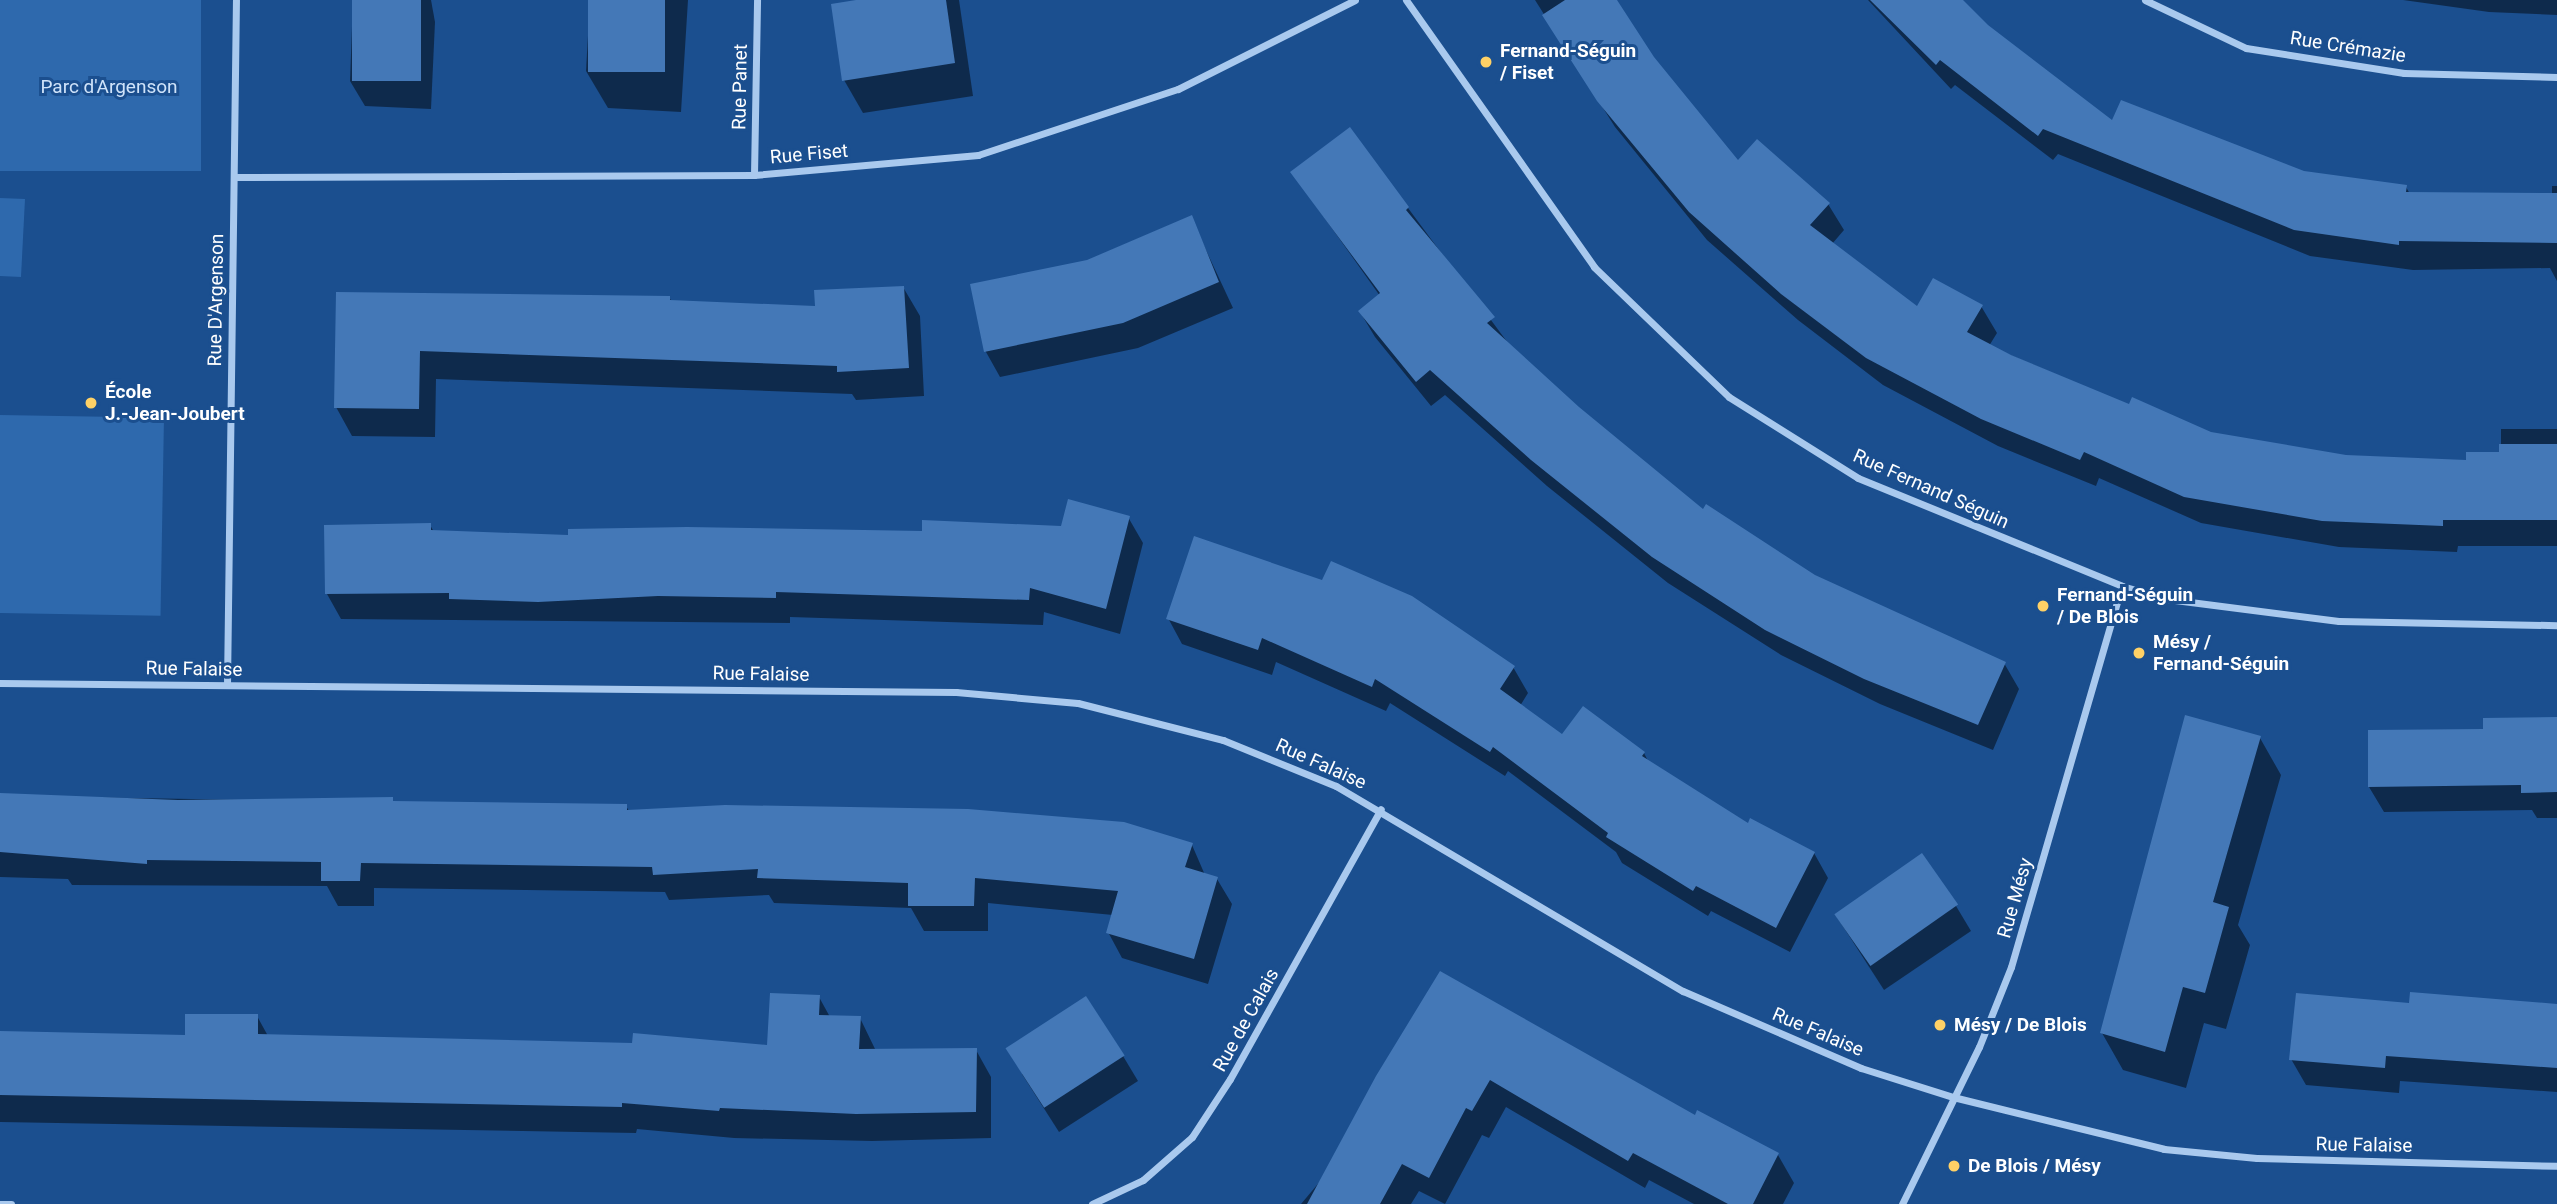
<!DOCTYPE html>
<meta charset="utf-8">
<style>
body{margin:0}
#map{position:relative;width:2557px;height:1204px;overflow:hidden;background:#1b4f8f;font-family:Roboto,sans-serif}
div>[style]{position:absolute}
.green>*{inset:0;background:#2e69ad;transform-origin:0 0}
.shadow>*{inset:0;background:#0007}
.building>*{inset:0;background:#4478b7;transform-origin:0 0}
.street>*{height:7px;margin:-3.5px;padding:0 3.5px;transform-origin:3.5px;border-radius:3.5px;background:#a9c9ee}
.dots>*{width:19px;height:19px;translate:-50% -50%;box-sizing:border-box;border:4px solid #1b4f8f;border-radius:50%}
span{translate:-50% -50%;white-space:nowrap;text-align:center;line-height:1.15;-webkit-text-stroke:6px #1b4f8f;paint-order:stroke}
.street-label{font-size:19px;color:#fff}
.poi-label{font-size:19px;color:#fff;font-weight:700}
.left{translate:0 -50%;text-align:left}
.park-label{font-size:19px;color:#cfe3fa}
</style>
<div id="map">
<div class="green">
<div style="left:0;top:0;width:201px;height:171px"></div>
<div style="clip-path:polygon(0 198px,25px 199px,21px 277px,0 276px)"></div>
<div style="left:0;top:415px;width:164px;height:198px;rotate:1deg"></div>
</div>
<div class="shadow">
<div style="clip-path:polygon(353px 0,431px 0,435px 22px,431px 109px,365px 106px,350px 81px)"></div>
<div style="clip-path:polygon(590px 0,688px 0,681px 112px,608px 108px,586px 71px)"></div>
<div style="clip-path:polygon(867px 0,959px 0,973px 96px,863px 113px,844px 80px)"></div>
<div style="clip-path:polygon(1535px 0,1615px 0,1653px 58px,1738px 163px,1828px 204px,1844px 230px,1832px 244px,1918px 309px,1981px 306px,1997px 333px,1989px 346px,2130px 406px,2210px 433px,2346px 457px,2467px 462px,2501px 454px,2501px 429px,2557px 429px,2557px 546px,2458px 546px,2457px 552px,2339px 547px,2201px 523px,2099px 478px,2096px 486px,1998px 446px,1883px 385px,1798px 320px,1707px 240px,1615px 127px)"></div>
<div style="clip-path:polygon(1868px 0,1960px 0,1987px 26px,2113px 122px,2303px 173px,2406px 187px,2410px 194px,2552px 195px,2552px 186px,2557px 186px,2557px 281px,2550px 268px,2413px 270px,2310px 256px,2058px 154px,2053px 160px,1955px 85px,1951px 89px)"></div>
<div style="clip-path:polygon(2403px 0,2557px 0,2557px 15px,2489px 12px)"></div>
<div style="clip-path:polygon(1292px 172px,1408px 208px,1508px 343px,1577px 408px,1703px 511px,1815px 576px,2004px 663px,2019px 689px,1993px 750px,1880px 704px,1781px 655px,1668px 583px,1547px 486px,1445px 395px,1431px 406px,1375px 337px,1360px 312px,1380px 296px)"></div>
<div style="clip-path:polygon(1191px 218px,1233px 308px,1138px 348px,1000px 377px,986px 352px,972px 285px,1088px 262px)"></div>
<div style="clip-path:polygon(903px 287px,920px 316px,924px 396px,856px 400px,852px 394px,436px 379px,435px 437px,352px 436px,336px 407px,338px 294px,669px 297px,672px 302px,817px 308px)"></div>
<div style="clip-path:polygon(1128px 517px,1143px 543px,1120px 634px,1044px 612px,1043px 625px,790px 617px,790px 623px,341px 619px,327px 594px,430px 525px,434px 532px,569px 536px,923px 533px,1062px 528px)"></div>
<div style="clip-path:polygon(1168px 618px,1513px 667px,1528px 693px,1520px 706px,1562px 736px,1644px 753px,1649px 763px,1748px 825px,1814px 853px,1828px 878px,1790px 952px,1711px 911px,1708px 916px,1622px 863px,1616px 852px,1508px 771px,1505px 776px,1390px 703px,1386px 711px,1276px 662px,1272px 675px,1182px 644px)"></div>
<div style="clip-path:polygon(2557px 721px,2557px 818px,2537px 818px,2532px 810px,2384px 812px,2369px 787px,2485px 730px)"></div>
<div style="clip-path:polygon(2260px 738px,2281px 775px,2238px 925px,2250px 945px,2226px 1029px,2204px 1023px,2186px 1088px,2123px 1070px,2102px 1033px)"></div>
<div style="clip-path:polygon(0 796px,626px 806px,629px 811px,1192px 845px,1205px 875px,1217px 879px,1232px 904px,1208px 984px,1122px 958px,1108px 932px,1113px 915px,988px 903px,988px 931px,924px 931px,911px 908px,774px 903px,769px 895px,669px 900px,665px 892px,374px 888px,374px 906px,338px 906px,327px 886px,72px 885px,68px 879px,0 877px)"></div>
<div style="clip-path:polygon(1956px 906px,1971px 931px,1884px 990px,1835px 914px)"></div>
<div style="clip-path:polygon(1440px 974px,1695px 1117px,1778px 1155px,1794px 1183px,1783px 1204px,1694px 1204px,1649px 1180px,1645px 1188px,1506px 1107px,1489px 1138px,1482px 1135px,1445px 1204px,1419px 1191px,1411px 1204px,1301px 1204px,1322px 1179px)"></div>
<div style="clip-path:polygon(819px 997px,830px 1017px,860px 1018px,876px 1051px,976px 1050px,991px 1077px,991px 1138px,872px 1141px,734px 1138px,637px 1129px,636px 1133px,0 1122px,0 1034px,187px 1037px,257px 1016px,268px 1036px,769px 1047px)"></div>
<div style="clip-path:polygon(2557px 1005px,2557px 1092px,2400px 1081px,2399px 1093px,2306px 1085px,2291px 1059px)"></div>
<div style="clip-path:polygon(1123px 1056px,1138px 1081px,1059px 1132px,1022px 1074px)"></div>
</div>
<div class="building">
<div style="left:352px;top:0;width:69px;height:81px"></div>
<div style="left:588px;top:0;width:77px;height:72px"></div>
<div style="clip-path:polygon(856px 0,946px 0,955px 63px,842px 81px,831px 4px)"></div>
<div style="clip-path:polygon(1565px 0,1617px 0,1654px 57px,1738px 160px,1757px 139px,1830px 203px,1810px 225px,1917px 306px,1933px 278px,1983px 305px,1967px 332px,2011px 355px,2129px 404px,2132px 397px,2211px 432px,2346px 455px,2466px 460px,2466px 452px,2499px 452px,2499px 444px,2557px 444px,2557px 520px,2443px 520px,2443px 526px,2322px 521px,2184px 497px,2084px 452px,2080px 460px,1981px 419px,1866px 358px,1781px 294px,1689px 212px,1597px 101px,1542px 15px)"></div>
<div style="clip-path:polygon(1870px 0,1963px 0,1988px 25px,2112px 120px,2121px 100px,2304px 171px,2407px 185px,2406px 192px,2557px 193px,2557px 243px,2399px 241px,2399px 245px,2294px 230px,2043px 129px,2038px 136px,1940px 60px,1936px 65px)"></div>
<div style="clip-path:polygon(1350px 127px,1409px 207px,1406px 210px,1495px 317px,1487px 323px,1579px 407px,1703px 509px,1706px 504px,1815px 575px,2006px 662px,1978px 725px,1864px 679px,1765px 630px,1652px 557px,1531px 460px,1430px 370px,1416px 382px,1358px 311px,1380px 293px,1290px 172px)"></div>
<div style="clip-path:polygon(1192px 215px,1219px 282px,1123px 323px,984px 352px,970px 284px,1087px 260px)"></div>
<div style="clip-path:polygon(904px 286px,909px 368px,837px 372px,837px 366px,420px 351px,419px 409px,334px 408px,336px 292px,670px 296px,670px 300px,815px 306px,814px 290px)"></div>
<div style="clip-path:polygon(1068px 499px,1130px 516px,1106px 609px,1030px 588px,1029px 600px,776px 592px,776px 598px,658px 596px,538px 602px,449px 599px,449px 593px,325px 594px,324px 525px,431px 523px,431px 530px,568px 535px,568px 529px,687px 527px,922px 531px,922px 520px,1061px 526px)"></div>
<div style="clip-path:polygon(1194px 536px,1322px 580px,1331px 561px,1412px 596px,1515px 666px,1500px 689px,1562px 734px,1583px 706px,1645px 752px,1642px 756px,1748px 823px,1750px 818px,1815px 852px,1776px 928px,1696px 886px,1693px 891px,1606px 837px,1608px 833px,1493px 747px,1490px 752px,1375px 679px,1372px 687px,1262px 638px,1258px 650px,1166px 619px)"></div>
<div style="clip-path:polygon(2185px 715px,2261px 736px,2213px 902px,2229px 907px,2205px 993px,2183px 987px,2165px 1052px,2100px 1033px)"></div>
<div style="clip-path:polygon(2557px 717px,2557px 792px,2521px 793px,2521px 785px,2368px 787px,2368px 730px,2483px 729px,2483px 718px)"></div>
<div style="clip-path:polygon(0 793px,178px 800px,393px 797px,393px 801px,627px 804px,627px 810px,725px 805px,968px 809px,1124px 822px,1193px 843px,1185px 867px,1218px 877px,1194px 959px,1106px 933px,1118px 891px,975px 878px,974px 906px,908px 906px,908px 883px,757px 878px,758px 869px,653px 875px,652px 867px,361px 863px,360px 881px,321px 881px,321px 862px,147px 860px,147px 864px,0 852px)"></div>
<div style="left:1922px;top:853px;width:63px;height:107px;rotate:55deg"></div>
<div style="clip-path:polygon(1440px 971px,1695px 1115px,1697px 1110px,1779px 1153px,1753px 1204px,1728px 1204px,1633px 1153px,1628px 1161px,1490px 1080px,1472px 1111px,1466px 1108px,1429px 1178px,1402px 1164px,1380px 1204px,1307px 1204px,1376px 1076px)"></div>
<div style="clip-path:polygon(2410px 992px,2557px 1004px,2557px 1068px,2386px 1056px,2385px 1068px,2289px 1060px,2296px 993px,2409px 1003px)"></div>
<div style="clip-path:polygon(770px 993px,820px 995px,819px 1015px,861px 1016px,859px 1049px,977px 1048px,976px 1112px,856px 1114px,720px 1108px,719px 1111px,622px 1103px,622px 1107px,0 1095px,0 1031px,185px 1035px,185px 1014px,258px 1014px,258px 1034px,632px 1043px,633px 1033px,767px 1045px)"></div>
<div style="left:1086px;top:996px;width:71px;height:96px;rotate:57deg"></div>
</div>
<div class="street">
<div style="left:1406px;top:0;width:327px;rotate:54.8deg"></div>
<div style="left:1594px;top:267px;width:187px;rotate:43.9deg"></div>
<div style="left:1729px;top:397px;width:152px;rotate:32.1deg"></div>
<div style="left:1858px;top:478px;width:285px;rotate:22.2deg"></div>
<div style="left:2122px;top:586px;width:47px;rotate:16.1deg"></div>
<div style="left:2167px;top:599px;width:173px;rotate:7.3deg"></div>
<div style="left:2339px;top:621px;width:218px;rotate:1.1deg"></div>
<div style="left:2145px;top:0;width:112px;rotate:25.4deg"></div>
<div style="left:2246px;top:48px;width:160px;rotate:9deg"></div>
<div style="left:2404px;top:73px;width:153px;rotate:1.5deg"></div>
<div style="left:754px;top:175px;width:175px;rotate:-89deg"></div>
<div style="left:234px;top:177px;width:520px;rotate:-0.22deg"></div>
<div style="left:754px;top:175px;width:225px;rotate:-5.1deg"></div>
<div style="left:978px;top:155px;width:211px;rotate:-18.3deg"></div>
<div style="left:1178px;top:89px;width:198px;rotate:-26.7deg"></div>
<div style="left:0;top:683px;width:956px;rotate:0.54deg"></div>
<div style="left:956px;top:692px;width:122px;rotate:5.2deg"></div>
<div style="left:1078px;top:703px;width:150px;rotate:14.3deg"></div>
<div style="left:1223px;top:740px;width:122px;rotate:22.2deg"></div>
<div style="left:1336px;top:786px;width:403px;rotate:30.6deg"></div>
<div style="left:1683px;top:991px;width:194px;rotate:23.4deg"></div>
<div style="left:1861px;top:1068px;width:96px;rotate:17.5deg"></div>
<div style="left:1953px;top:1097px;width:217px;rotate:13.8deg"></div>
<div style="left:2164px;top:1149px;width:93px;rotate:5.5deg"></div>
<div style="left:2257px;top:1158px;width:300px;rotate:1.5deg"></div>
<div style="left:227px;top:685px;width:685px;rotate:-89.25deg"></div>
<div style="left:0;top:1204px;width:11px"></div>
<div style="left:1092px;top:1204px;width:56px;rotate:-25.2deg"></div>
<div style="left:1143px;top:1180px;width:65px;rotate:-41.3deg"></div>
<div style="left:1192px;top:1137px;width:69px;rotate:-56.8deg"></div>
<div style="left:1230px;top:1079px;width:309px;rotate:-60.8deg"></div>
<div style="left:1902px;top:1204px;width:175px;rotate:-63.9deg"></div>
<div style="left:1979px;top:1047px;width:86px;rotate:-68.2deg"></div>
<div style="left:2011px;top:967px;width:397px;rotate:-73.8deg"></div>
</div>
<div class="dots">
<div style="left:1486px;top:62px;background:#ffd166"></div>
<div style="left:91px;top:403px;background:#ffd166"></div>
<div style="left:2043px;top:606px;background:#ffd166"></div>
<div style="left:2139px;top:653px;background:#ffd166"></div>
<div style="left:1940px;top:1025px;background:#ffd166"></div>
<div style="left:1954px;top:1166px;background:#ffd166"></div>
</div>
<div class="street-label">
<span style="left:2348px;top:47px;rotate:9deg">Rue Crémazie</span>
<span style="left:740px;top:87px;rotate:-89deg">Rue Panet</span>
<span style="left:809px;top:154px;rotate:-5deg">Rue Fiset</span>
<span style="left:216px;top:300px;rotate:-89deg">Rue D'Argenson</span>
<span style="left:1931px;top:489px;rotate:24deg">Rue Fernand Séguin</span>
<span style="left:194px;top:669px;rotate:1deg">Rue Falaise</span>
<span style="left:761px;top:674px;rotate:1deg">Rue Falaise</span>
<span style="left:1321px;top:764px;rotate:24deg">Rue Falaise</span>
<span style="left:2015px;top:898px;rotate:-74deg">Rue Mésy</span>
<span style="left:1246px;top:1020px;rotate:-61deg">Rue de Calais</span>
<span style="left:1818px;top:1032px;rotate:23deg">Rue Falaise</span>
<span style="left:2364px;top:1145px;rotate:1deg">Rue Falaise</span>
</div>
<div class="poi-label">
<span class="left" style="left:1500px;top:62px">Fernand-Séguin<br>/ Fiset</span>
<span class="left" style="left:105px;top:403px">École<br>J.-Jean-Joubert</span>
<span class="left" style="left:2057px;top:606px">Fernand-Séguin<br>/ De Blois</span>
<span class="left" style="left:2153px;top:653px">Mésy /<br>Fernand-Séguin</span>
<span class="left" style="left:1954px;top:1025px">Mésy / De Blois</span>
<span class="left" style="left:1968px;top:1166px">De Blois / Mésy</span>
</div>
<div class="park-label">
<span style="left:109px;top:87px">Parc d'Argenson</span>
</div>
</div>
